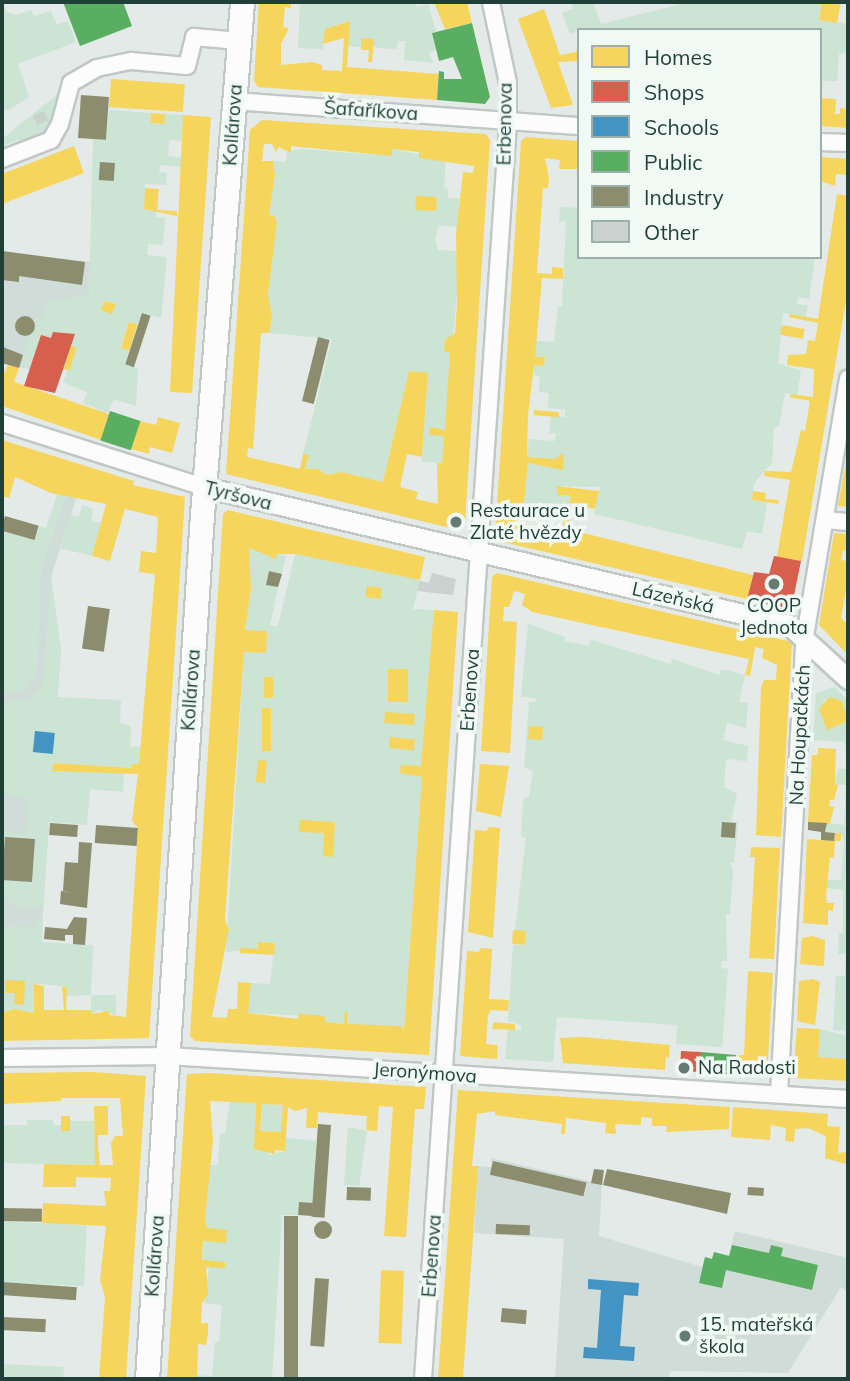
<!DOCTYPE html>
<meta charset="utf-8">
<style>
body{margin:0}
#map{position:relative;width:850px;height:1381px;overflow:hidden;background:#e3eae7;font-family:Mulish,sans-serif}
div>[style]{position:absolute}
.built>*{inset:0;background:#d0dcd7}
.green>*{inset:0;background:#cbe4d4;transform-origin:0 0}
.homes>*{inset:0;background:#f6d55c;transform-origin:0 0}
.shops>*{inset:0;background:#d6604d;transform-origin:0 0}
.schools>*{inset:0;background:#4393c3;transform-origin:0 0}
.public>*{inset:0;background:#5aae61;transform-origin:0 0}
.industry>*{inset:0;background:#8c8c6e;transform-origin:0 0}
.round{border-radius:50%}
.building>*{inset:0;background:#cad1ce;transform-origin:0 0}
.roads{filter:drop-shadow(2px 0 #c0c7c4) drop-shadow(-2px 0 #c0c7c4) drop-shadow(0 2px #c0c7c4) drop-shadow(0 -2px #c0c7c4)}
.minor>*{height:16px;margin:-8px;padding:0 8px;transform-origin:8px;border-radius:8px;background:#fbfcfb}
.tertiary>*{height:19px;margin:-9.5px;padding:0 9.5px;transform-origin:9.5px;border-radius:9.5px;background:#fbfcfb}
.secondary>*{height:23px;margin:-11.5px;padding:0 11.5px;transform-origin:11.5px;border-radius:11.5px;background:#fbfcfb}
.dots>*{width:19px;height:19px;translate:-50% -50%;box-sizing:border-box;border:4px solid #f1f9f5;border-radius:50%}
span{translate:-50% -50%;white-space:nowrap;text-align:center;line-height:1.15;-webkit-text-stroke:7px #f1f9f5;paint-order:stroke}
.street-label{font-size:19px;color:#1f3f38}
.poi-label{font-size:19px;color:#1f3f38}
.left{translate:0 -50%;text-align:left}
.frame{position:absolute;inset:0;border:4px solid #1f3f38;pointer-events:none}
.legend{position:absolute;left:577px;top:28px;width:245px;height:231px;box-sizing:border-box;background:#f1f9f5;border:2px solid #9dafa9;margin:0;padding:9px 12px;list-style:none;font-size:21px;color:#1f3f38}
.legend li{display:flex;align-items:center;gap:14px;height:35px}
.legend b{width:35px;border:2px solid #9dafa9}
</style>
<div id="map">
<div class="built">
<div style="clip-path:polygon(2px 251px,90px 262px,89px 295px,65px 299px,39px 371px,2px 363px)"></div>
<div style="clip-path:polygon(66px 495px,76px 499px,51px 577px,61px 650px,55px 733px,35px 732px,29px 798px,49px 822px,41px 942px,2px 939px,2px 687px,9px 687px,34px 670px,41px 569px)"></div>
<div style="clip-path:polygon(491px 1158px,602px 1184px,599px 1236px,702px 1267px,705px 1257px,712px 1259px,714px 1252px,729px 1255px,735px 1231px,848px 1258px,848px 1292px,841px 1287px,788px 1373px,670px 1371px,668px 1379px,555px 1379px,564px 1239px,474px 1233px,478px 1166px,491px 1167px)"></div>
</div>
<div class="green">
<div style="clip-path:polygon(2px 2px,7px 12px,16px 15px,31px 10px,34px 16px,51px 11px,57px 25px,68px 21px,76px 42px,18px 64px,29px 97px,9px 110px,2px 109px)"></div>
<div style="clip-path:polygon(300px 2px,415px 2px,417px 7px,428px 4px,436px 31px,432px 33px,436px 50px,429px 52px,433px 63px,404px 60px,405px 41px,398px 41px,397px 49px,377px 48px,361px 39px,361px 47px,348px 46px,349px 21px,325px 29px,323px 49px,298px 48px)"></div>
<div style="clip-path:polygon(571px 2px,593px 2px,601px 24px,689px 2px,822px 2px,819px 20px,848px 24px,848px 51px,839px 54px,837px 81px,820px 81px,820px 30px,579px 30px,570px 34px,562px 13px,573px 9px)"></div>
<div style="clip-path:polygon(58px 94px,49px 128px,28px 145px,18px 140px,2px 146px,2px 139px)"></div>
<div style="clip-path:polygon(109px 110px,151px 113px,150px 123px,163px 124px,165px 114px,183px 115px,181px 141px,169px 140px,168px 156px,183px 158px,183px 167px,160px 165px,159px 172px,167px 173px,166px 185px,145px 184px,144px 209px,156px 210px,156px 217px,165px 218px,163px 245px,148px 244px,147px 255px,167px 257px,161px 318px,142px 313px,138px 325px,129px 322px,120px 347px,129px 351px,125px 364px,138px 369px,136px 406px,114px 399px,108px 413px,83px 403px,87px 392px,63px 382px,77px 349px,71px 346px,75px 334px,41px 335px,30px 368px,20px 364px,36px 319px,42px 320px,49px 301px,89px 295px,93px 139px,106px 139px)"></div>
<div style="clip-path:polygon(301px 149px,391px 156px,392px 149px,446px 160px,444px 188px,448px 189px,448px 198px,459px 199px,458px 227px,439px 225px,435px 238px,438px 250px,456px 251px,459px 269px,445px 430px,429px 428px,444px 436px,442px 463px,422px 462px,428px 373px,409px 371px,383px 482px,341px 472px,327px 475px,317px 469px,305px 469px,309px 455px,303px 454px,332px 339px,269px 333px,268px 294px,277px 223px,275px 216px,269px 215px,275px 176px,273px 161px,286px 162px,287px 152px)"></div>
<div style="clip-path:polygon(560px 207px,579px 208px,579px 257px,815px 257px,809px 299px,798px 297px,797px 304px,808px 305px,806px 317px,783px 313px,778px 363px,801px 371px,797px 395px,785px 393px,779px 426px,774px 427px,772px 463px,754px 483px,752px 500px,767px 503px,762px 534px,747px 531px,742px 549px,594px 514px,600px 487px,557px 486px,571px 495px,566px 513px,530px 509px,530px 513px,523px 513px,528px 463px,563px 469px,564px 453px,555px 459px,527px 457px,529px 439px,555px 441px,556px 433px,549px 433px,551px 416px,565px 417px,565px 409px,548px 408px,549px 393px,539px 392px,540px 376px,534px 375px,534px 365px,544px 365px,545px 357px,535px 357px,536px 341px,554px 342px,558px 306px,562px 306px,566px 222px,559px 221px)"></div>
<div style="clip-path:polygon(58px 492px,66px 495px,41px 569px,38px 670px,24px 691px,2px 694px,2px 531px,35px 540px,39px 526px,46px 528px)"></div>
<div style="clip-path:polygon(82px 505px,93px 509px,91px 520px,102px 523px,92px 556px,59px 548px,71px 515px,79px 517px)"></div>
<div style="clip-path:polygon(249px 548px,275px 559px,277px 554px,286px 556px,282px 574px,270px 571px,266px 584px,278px 587px,270px 626px,278px 626px,295px 554px,420px 580px,413px 609px,434px 610px,404px 1031px,347px 1024px,348px 1011px,344px 1024px,325px 1022px,325px 1017px,248px 1013px,251px 983px,270px 984px,275px 943px,258px 942px,258px 949px,226px 952px,244px 652px,266px 653px,267px 631px,245px 630px,251px 590px)"></div>
<div style="clip-path:polygon(51px 577px,61px 650px,57px 697px,121px 700px,120px 722px,131px 727px,130px 746px,142px 747px,139px 764px,133px 764px,132px 768px,53px 763px,53px 771px,124px 773px,123px 792px,90px 789px,87px 825px,49px 822px,43px 907px,17px 906px,2px 897px,2px 880px,32px 882px,36px 840px,2px 836px,2px 821px,2px 832px,27px 834px,29px 798px,2px 795px,2px 703px,27px 700px,42px 687px)"></div>
<div style="clip-path:polygon(528px 624px,565px 637px,565px 641px,589px 646px,591px 640px,671px 664px,672px 659px,719px 675px,721px 669px,745px 675px,739px 702px,748px 703px,746px 728px,727px 723px,723px 740px,748px 746px,747px 761px,726px 759px,724px 787px,737px 794px,731px 822px,738px 822px,734px 863px,730px 863px,733px 870px,730px 914px,726px 914px,727px 961px,722px 961px,721px 968px,728px 969px,722px 1047px,676px 1044px,677px 1025px,557px 1017px,553px 1062px,505px 1059px,508px 1030px,521px 1030px,521px 1025px,508px 1021px,513px 945px,525px 945px,526px 932px,515px 930px,526px 838px,521px 836px,523px 800px,529px 796px,533px 771px,524px 767px,529px 702px,536px 702px,536px 698px,521px 697px)"></div>
<div style="clip-path:polygon(835px 687px,848px 701px,848px 719px,842px 702px,829px 697px,823px 701px,827px 730px,848px 721px,848px 755px,844px 742px,813px 740px,816px 693px)"></div>
<div style="clip-path:polygon(838px 769px,848px 769px,848px 1031px,833px 1030px,836px 976px,845px 976px,846px 954px,838px 954px,839px 933px,843px 933px,843px 890px,826px 888px,827px 880px,841px 880px,844px 842px,841px 833px,825px 832px,827px 823px,844px 825px,846px 785px,835px 784px)"></div>
<div style="clip-path:polygon(2px 915px,4px 926px,37px 927px,38px 916px,43px 917px,42px 942px,93px 945px,91px 995px,116px 995px,116px 1015px,99px 1010px,91px 1014px,91px 995px,66px 996px,67px 987px,40px 984px,34px 984px,34px 1013px,13px 1009px,2px 1013px)"></div>
<div style="clip-path:polygon(820px 1029px,848px 1036px,848px 1059px,818px 1057px)"></div>
<div style="clip-path:polygon(230px 1101px,256px 1103px,254px 1149px,266px 1150px,270px 1155px,285px 1151px,286px 1138px,316px 1141px,313px 1203px,299px 1202px,298px 1215px,282px 1215px,272px 1379px,197px 1379px,197px 1375px,212px 1376px,215px 1342px,219px 1342px,222px 1305px,204px 1303px,209px 1269px,202px 1266px,209px 1165px,218px 1165px,220px 1134px,225px 1133px)"></div>
<div style="left:262px;top:1104px;width:21px;height:27px;rotate:3deg"></div>
<div style="clip-path:polygon(27px 1120px,53px 1120px,54px 1125px,61px 1125px,61px 1131px,70px 1131px,70px 1121px,94px 1121px,95px 1165px,2px 1163px,2px 1125px,27px 1125px)"></div>
<div style="clip-path:polygon(348px 1127px,367px 1131px,359px 1186px,344px 1185px)"></div>
<div style="left:2px;top:1221px;width:85px;height:61px;rotate:3deg"></div>
<div style="clip-path:polygon(2px 1364px,64px 1367px,63px 1379px,2px 1379px)"></div>
</div>
<div class="homes">
<div style="clip-path:polygon(259px 2px,291px 2px,291px 8px,285px 7px,283px 27px,289px 28px,281px 44px,281px 65px,312px 62px,322px 65px,322px 70px,342px 71px,344px 38px,323px 44px,325px 29px,350px 21px,347px 67px,439px 74px,437px 100px,258px 87px,254px 81px)"></div>
<div style="clip-path:polygon(434px 2px,467px 2px,472px 23px,445px 29px)"></div>
<div style="clip-path:polygon(822px 2px,841px 2px,837px 23px,819px 20px)"></div>
<div style="clip-path:polygon(544px 9px,560px 55px,576px 52px,579px 44px,579px 61px,558px 62px,573px 105px,551px 108px,518px 19px)"></div>
<div style="clip-path:polygon(361px 38px,374px 39px,372px 62px,368px 62px,369px 50px,361px 50px)"></div>
<div style="left:111px;top:79px;width:74px;height:28px;rotate:4deg"></div>
<div style="clip-path:polygon(820px 98px,836px 99px,835px 114px,840px 114px,840px 108px,848px 109px,848px 128px,820px 126px)"></div>
<div style="left:151px;top:113px;width:14px;height:10px;rotate:4deg"></div>
<div style="clip-path:polygon(183px 115px,211px 117px,192px 393px,170px 392px)"></div>
<div style="clip-path:polygon(evenodd,262px 120px,486px 134px,490px 140px,465px 521px,459px 530px,226px 474px,250px 130px,262px 120px,264px 144px,272px 144px,276px 152px,279px 147px,291px 153px,291px 146px,392px 156px,392px 149px,419px 152px,419px 158px,474px 166px,473px 173px,463px 172px,456px 233px,457px 305px,455px 333px,445px 340px,444px 351px,450px 352px,445px 430px,429px 427px,429px 435px,444px 436px,442px 463px,437px 463px,438px 504px,416px 499px,418px 492px,400px 487px,407px 454px,422px 457px,428px 373px,409px 371px,383px 482px,341px 472px,327px 475px,318px 469px,305px 469px,309px 455px,303px 454px,300px 469px,247px 457px,248px 448px,253px 449px,261px 333px,269px 333px,272px 318px,268px 294px,277px 223px,275px 216px,269px 215px,275px 175px,273px 161px,262px 161px,264px 144px)"></div>
<div style="clip-path:polygon(526px 137px,579px 141px,579px 169px,559px 169px,560px 160px,545px 158px,549px 178px,548px 188px,543px 188px,537px 273px,552px 274px,552px 267px,563px 268px,563px 279px,542px 278px,535px 357px,545px 357px,544px 366px,534px 365px,528px 415px,527px 457px,555px 459px,564px 453px,563px 470px,528px 463px,523px 513px,517px 513px,517px 522px,535px 528px,544px 523px,562px 530px,567px 508px,572px 509px,567px 529px,753px 575px,747px 599px,498px 541px,495px 536px,521px 141px)"></div>
<div style="clip-path:polygon(74px 146px,84px 173px,2px 204px,2px 174px)"></div>
<div style="clip-path:polygon(820px 157px,848px 159px,848px 175px,836px 174px,835px 186px,820px 181px)"></div>
<div style="clip-path:polygon(145px 188px,159px 189px,157px 210px,177px 211px,177px 216px,144px 209px)"></div>
<div style="clip-path:polygon(837px 194px,848px 196px,848px 289px,802px 561px,777px 557px,790px 480px,764px 476px,765px 471px,791px 472px,801px 430px,805px 431px,810px 401px,790px 397px,791px 394px,813px 397px,814px 369px,787px 365px,788px 355px,806px 354px,808px 340px,815px 341px,818px 323px,789px 317px,789px 314px,818px 319px)"></div>
<div style="left:416px;top:196px;width:21px;height:14px;rotate:3deg"></div>
<div style="clip-path:polygon(104px 301px,116px 304px,112px 314px,101px 310px)"></div>
<div style="left:129px;top:322px;width:9px;height:27px;rotate:18deg"></div>
<div style="left:782px;top:325px;width:23px;height:10px;rotate:10deg"></div>
<div style="left:71px;top:346px;width:6px;height:24px;rotate:18deg"></div>
<div style="clip-path:polygon(8px 365px,19px 368px,14px 382px,109px 414px,101px 440px,2px 406px,2px 377px)"></div>
<div style="left:534px;top:410px;width:25px;height:5px;rotate:5deg"></div>
<div style="clip-path:polygon(158px 417px,180px 423px,172px 453px,150px 447px,149px 454px,131px 449px,140px 421px,156px 425px)"></div>
<div style="clip-path:polygon(2px 440px,134px 481px,133px 485px,185px 497px,149px 1038px,2px 1041px,2px 1013px,14px 1009px,34px 1013px,34px 984px,44px 986px,44px 1010px,64px 1010px,62px 987px,67px 987px,66px 1010px,91px 1010px,91px 1014px,109px 1011px,109px 1015px,126px 1017px,138px 828px,132px 821px,138px 774px,52px 771px,53px 763px,132px 768px,132px 764px,139px 764px,155px 574px,139px 572px,141px 551px,156px 553px,158px 517px,125px 509px,110px 561px,92px 556px,106px 504px,51px 493px,15px 477px,9px 498px,2px 496px)"></div>
<div style="clip-path:polygon(847px 456px,848px 457px,848px 507px,838px 506px)"></div>
<div style="clip-path:polygon(557px 486px,599px 491px,595px 509px,569px 503px,571px 495px,557px 495px)"></div>
<div style="clip-path:polygon(753px 491px,766px 493px,765px 499px,779px 500px,778px 504px,752px 500px)"></div>
<div style="clip-path:polygon(530px 509px,548px 509px,548px 513px,538px 513px,537px 520px,522px 520px,522px 513px,530px 513px)"></div>
<div style="clip-path:polygon(228px 510px,425px 557px,420px 580px,295px 554px,277px 554px,276px 559px,249px 548px,251px 589px,245px 630px,267px 631px,266px 653px,244px 652px,225px 920px,229px 929px,212px 1017px,227px 1018px,228px 1009px,237px 1009px,238px 982px,251px 983px,248px 1013px,298px 1019px,298px 1014px,319px 1015px,325px 1017px,325px 1022px,344px 1024px,345px 1011px,348px 1011px,347px 1024px,401px 1026px,404px 1031px,422px 777px,400px 773px,401px 765px,421px 766px,434px 610px,458px 612px,429px 1055px,195px 1041px,190px 1036px,223px 514px)"></div>
<div style="clip-path:polygon(834px 533px,848px 534px,848px 551px,843px 550px,841px 560px,848px 561px,848px 578px,841px 618px,848px 625px,848px 655px,819px 625px)"></div>
<div style="clip-path:polygon(497px 573px,792px 642px,781px 837px,756px 835px,761px 687px,764px 680px,776px 680px,777px 665px,762px 658px,764px 649px,755px 647px,750px 676px,745px 675px,749px 659px,532px 612px,522px 605px,525px 594px,514px 591px,509px 607px,504px 607px,503px 621px,517px 622px,510px 753px,481px 751px,492px 577px)"></div>
<div style="left:367px;top:586px;width:15px;height:11px;rotate:8deg"></div>
<div style="left:388px;top:669px;width:20px;height:33px"></div>
<div style="left:264px;top:677px;width:9px;height:21px"></div>
<div style="clip-path:polygon(829px 697px,842px 701px,848px 721px,827px 730px,819px 709px)"></div>
<div style="left:262px;top:708px;width:9px;height:43px"></div>
<div style="left:385px;top:712px;width:30px;height:11px;rotate:4deg"></div>
<div style="left:529px;top:726px;width:14px;height:13px;rotate:4deg"></div>
<div style="left:390px;top:737px;width:25px;height:11px;rotate:5deg"></div>
<div style="clip-path:polygon(818px 748px,836px 749px,835px 784px,838px 785px,834px 800px,830px 800px,829px 806px,834px 807px,830px 824px,808px 822px,812px 755px,818px 755px)"></div>
<div style="left:258px;top:760px;width:9px;height:22px;rotate:6deg"></div>
<div style="clip-path:polygon(480px 764px,509px 766px,501px 817px,476px 811px)"></div>
<div style="clip-path:polygon(300px 820px,335px 822px,333px 857px,323px 856px,324px 833px,299px 832px)"></div>
<div style="clip-path:polygon(488px 827px,500px 828px,493px 938px,468px 932px,475px 830px,487px 831px)"></div>
<div style="clip-path:polygon(835px 833px,841px 833px,841px 841px,835px 841px,834px 858px,830px 857px,826px 896px,827px 903px,834px 903px,833px 911px,828px 910px,828px 925px,803px 923px,807px 839px,834px 841px)"></div>
<div style="clip-path:polygon(751px 847px,780px 848px,774px 959px,749px 958px,755px 857px,750px 857px)"></div>
<div style="left:513px;top:930px;width:13px;height:14px;rotate:4deg"></div>
<div style="clip-path:polygon(812px 936px,825px 940px,824px 966px,800px 964px,802px 938px)"></div>
<div style="clip-path:polygon(258px 942px,275px 943px,274px 955px,240px 953px,240px 948px,258px 949px)"></div>
<div style="clip-path:polygon(480px 948px,492px 949px,489px 999px,509px 1000px,508px 1011px,491px 1010px,488px 1015px,486px 1044px,498px 1045px,497px 1059px,460px 1056px,467px 951px,479px 952px)"></div>
<div style="clip-path:polygon(748px 971px,773px 973px,767px 1076px,743px 1074px,743px 1067px,738px 1067px,739px 1055px,744px 1055px)"></div>
<div style="clip-path:polygon(813px 979px,820px 982px,815px 1025px,797px 1021px,799px 981px)"></div>
<div style="clip-path:polygon(5px 980px,25px 981px,24px 1005px,14px 1004px,15px 993px,5px 993px)"></div>
<div style="clip-path:polygon(494px 1022px,515px 1024px,515px 1030px,492px 1029px)"></div>
<div style="clip-path:polygon(797px 1028px,820px 1029px,818px 1057px,848px 1059px,848px 1081px,793px 1078px)"></div>
<div style="clip-path:polygon(582px 1037px,670px 1045px,669px 1058px,666px 1057px,665px 1070px,563px 1063px,560px 1038px)"></div>
<div style="clip-path:polygon(94px 1072px,146px 1076px,126px 1379px,99px 1379px,105px 1297px,100px 1280px,106px 1226px,42px 1223px,43px 1203px,106px 1206px,104px 1191px,110px 1191px,111px 1178px,76px 1177px,76px 1187px,43px 1187px,44px 1164px,95px 1165px,94px 1106px,108px 1106px,108px 1135px,98px 1135px,98px 1146px,100px 1165px,113px 1165px,111px 1143px,115px 1136px,123px 1136px,120px 1098px,61px 1098px,61px 1101px,2px 1104px,2px 1073px)"></div>
<div style="clip-path:polygon(evenodd,210px 1073px,426px 1087px,424px 1109px,415px 1109px,406px 1237px,384px 1236px,393px 1107px,379px 1106px,377px 1131px,366px 1130px,367px 1116px,318px 1112px,317px 1128px,306px 1128px,307px 1108px,295px 1111px,288px 1107px,285px 1151px,275px 1150px,275px 1154px,254px 1149px,256px 1103px,210px 1101px,213px 1140px,205px 1219px,207px 1228px,227px 1230px,226px 1243px,203px 1241px,202px 1260px,225px 1262px,225px 1268px,206px 1267px,208px 1294px,202px 1303px,201px 1323px,208px 1323px,208px 1334px,206px 1345px,198px 1344px,197px 1379px,167px 1379px,187px 1074px,210px 1073px,262px 1104px,283px 1105px,281px 1132px,260px 1131px,262px 1104px)"></div>
<div style="clip-path:polygon(458px 1090px,730px 1107px,729px 1129px,666px 1132px,667px 1126px,652px 1126px,652px 1118px,641px 1117px,641px 1125px,615px 1124px,616px 1134px,605px 1133px,606px 1123px,566px 1118px,565px 1134px,561px 1134px,562px 1124px,495px 1115px,495px 1111px,477px 1114px,472px 1166px,478px 1166px,463px 1378px,438px 1379px)"></div>
<div style="clip-path:polygon(733px 1107px,828px 1114px,827px 1126px,840px 1127px,838px 1153px,847px 1152px,846px 1164px,825px 1158px,826px 1136px,808px 1128px,795px 1129px,794px 1142px,785px 1141px,786px 1128px,771px 1125px,770px 1140px,731px 1137px)"></div>
<div style="left:61px;top:1116px;width:9px;height:15px"></div>
<div style="left:381px;top:1270px;width:23px;height:73px;rotate:2deg"></div>
</div>
<div class="shops">
<div style="clip-path:polygon(53px 332px,75px 334px,55px 393px,24px 386px,41px 335px,51px 338px)"></div>
<div style="clip-path:polygon(774px 556px,801px 561px,791px 610px,747px 599px,754px 572px,769px 574px)"></div>
<div style="left:681px;top:1051px;width:20px;height:20px;rotate:3deg"></div>
</div>
<div class="schools">
<div style="left:35px;top:731px;width:20px;height:21px;rotate:6deg"></div>
<div style="clip-path:polygon(588px 1279px,639px 1283px,638px 1296px,624px 1295px,620px 1346px,635px 1347px,634px 1361px,583px 1358px,584px 1347px,597px 1348px,601px 1290px,588px 1289px)"></div>
</div>
<div class="public">
<div style="clip-path:polygon(63px 2px,123px 2px,132px 26px,80px 46px)"></div>
<div style="clip-path:polygon(472px 23px,490px 97px,485px 104px,437px 100px,439px 71px,444px 72px,444px 79px,462px 79px,453px 57px,439px 61px,432px 33px)"></div>
<div style="left:110px;top:411px;width:32px;height:31px;rotate:18deg"></div>
<div style="left:701px;top:1052px;width:35px;height:20px;rotate:5deg"></div>
<div style="clip-path:polygon(732px 1245px,769px 1253px,771px 1245px,783px 1248px,781px 1256px,818px 1265px,812px 1290px,726px 1270px,722px 1288px,699px 1283px,705px 1257px,712px 1259px,714px 1252px,729px 1256px)"></div>
</div>
<div class="industry">
<div style="left:81px;top:95px;width:28px;height:43px;rotate:4deg"></div>
<div style="left:100px;top:162px;width:15px;height:18px;rotate:4deg"></div>
<div style="clip-path:polygon(2px 251px,85px 262px,82px 285px,19px 276px,19px 282px,2px 280px)"></div>
<div style="left:142px;top:313px;width:9px;height:54px;rotate:18deg"></div>
<div class="round" style="left:15px;top:316px;width:20px;height:20px"></div>
<div style="left:318px;top:337px;width:12px;height:66px;rotate:14deg"></div>
<div style="clip-path:polygon(3px 347px,23px 355px,19px 368px,2px 363px)"></div>
<div style="left:5px;top:516px;width:35px;height:15px;rotate:16deg"></div>
<div style="clip-path:polygon(269px 571px,282px 574px,278px 587px,266px 585px)"></div>
<div style="left:88px;top:606px;width:22px;height:43px;rotate:8deg"></div>
<div style="left:722px;top:822px;width:14px;height:15px;rotate:4deg"></div>
<div style="clip-path:polygon(808px 822px,827px 823px,825px 832px,835px 833px,834px 841px,821px 840px,821px 832px,808px 830px)"></div>
<div style="left:50px;top:823px;width:28px;height:12px;rotate:4deg"></div>
<div style="left:96px;top:825px;width:42px;height:18px;rotate:4deg"></div>
<div style="left:5px;top:837px;width:30px;height:43px;rotate:4deg"></div>
<div style="clip-path:polygon(79px 842px,92px 843px,87px 908px,60px 904px,61px 891px,76px 893px,63px 891px,64px 876px,65px 862px,78px 863px)"></div>
<div style="clip-path:polygon(74px 917px,87px 918px,85px 945px,73px 944px,73px 935px,65px 935px,65px 941px,44px 939px,45px 927px,67px 929px)"></div>
<div style="left:318px;top:1124px;width:13px;height:93px;rotate:4deg"></div>
<div style="left:493px;top:1161px;width:96px;height:14px;rotate:13deg"></div>
<div style="clip-path:polygon(594px 1169px,604px 1170px,602px 1185px,591px 1183px)"></div>
<div style="clip-path:polygon(607px 1169px,731px 1193px,727px 1214px,603px 1185px)"></div>
<div style="left:347px;top:1187px;width:24px;height:13px;rotate:2deg"></div>
<div style="left:748px;top:1187px;width:16px;height:8px;rotate:4deg"></div>
<div style="left:299px;top:1202px;width:14px;height:13px;rotate:4deg"></div>
<div style="left:2px;top:1208px;width:40px;height:13px;rotate:1deg"></div>
<div style="left:284px;top:1216px;width:14px;height:163px"></div>
<div class="round" style="left:314px;top:1221px;width:18px;height:18px"></div>
<div style="left:496px;top:1224px;width:34px;height:10px;rotate:2deg"></div>
<div style="left:315px;top:1278px;width:14px;height:68px;rotate:4deg"></div>
<div style="left:2px;top:1282px;width:75px;height:13px;rotate:4deg"></div>
<div style="left:502px;top:1308px;width:25px;height:14px;rotate:5deg"></div>
<div style="left:2px;top:1317px;width:44px;height:13px;rotate:3deg"></div>
</div>
<div class="building">
<div style="left:44px;top:111px;width:10px;height:12px;rotate:66deg"></div>
<div style="clip-path:polygon(432px 573px,456px 579px,453px 595px,417px 591px,420px 581px,429px 583px)"></div>
</div>
<div class="roads">
<div class="minor">
<div style="left:235px;top:101px;width:345px;rotate:4.2deg"></div>
<div style="left:820px;top:142px;width:28px;rotate:2deg"></div>
<div style="left:2px;top:159px;width:53px;rotate:-21.2deg"></div>
<div style="left:51px;top:140px;width:18px;rotate:-61deg"></div>
<div style="left:60px;top:124px;width:42px;rotate:-75deg"></div>
<div style="left:71px;top:83px;width:30px;rotate:-30deg"></div>
<div style="left:97px;top:68px;width:35px;rotate:-12deg"></div>
<div style="left:131px;top:61px;width:56px;rotate:5.1deg"></div>
<div style="left:187px;top:66px;width:30px;rotate:-76deg"></div>
<div style="left:194px;top:37px;width:45px;rotate:5.1deg"></div>
<div style="left:2px;top:423px;width:212px;rotate:17.6deg"></div>
<div style="left:825px;top:520px;width:23px;rotate:5deg"></div>
<div style="left:2px;top:1058px;width:166px;rotate:-0.7deg"></div>
<div style="left:168px;top:1056px;width:681px;rotate:3.62deg"></div>
<div style="left:779px;top:1094px;width:459px;rotate:-86.8deg"></div>
<div style="left:805px;top:636px;width:261px;rotate:-80.5deg"></div>
<div style="left:423px;top:1379px;width:1261px;rotate:-86.13deg"></div>
<div style="left:508px;top:121px;width:38px;rotate:-90deg"></div>
<div style="left:508px;top:83px;width:83px;rotate:-101.9deg"></div>
</div>
<div class="tertiary">
<div style="left:204px;top:487px;width:601px;rotate:13.27deg"></div>
<div style="left:789px;top:625px;width:80px;rotate:42.5deg"></div>
</div>
<div class="secondary">
<div style="left:147px;top:1379px;width:866px;rotate:-86.36deg"></div>
<div style="left:202px;top:515px;width:515px;rotate:-85.54deg"></div>
</div>
</div>
<div class="dots">
<div style="left:456px;top:522px;background:#647b75"></div>
<div style="left:774px;top:584px;background:#647b75"></div>
<div style="left:684px;top:1068px;background:#647b75"></div>
<div style="left:685px;top:1336px;background:#647b75"></div>
</div>
<div class="street-label">
<span style="left:371px;top:111px;rotate:4deg">Šafaříkova</span>
<span style="left:505px;top:124px;rotate:-89deg">Erbenova</span>
<span style="left:233px;top:125px;rotate:-86deg">Kollárova</span>
<span style="left:238px;top:496px;rotate:14deg">Tyršova</span>
<span style="left:673px;top:598px;rotate:13deg">Lázeňská</span>
<span style="left:191px;top:690px;rotate:-86deg">Kollárova</span>
<span style="left:470px;top:690px;rotate:-86deg">Erbenova</span>
<span style="left:800px;top:735px;rotate:-87deg">Na Houpačkách</span>
<span style="left:425px;top:1073px;rotate:4deg">Jeronýmova</span>
<span style="left:155px;top:1256px;rotate:-86deg">Kollárova</span>
<span style="left:432px;top:1256px;rotate:-86deg">Erbenova</span>
</div>
<div class="poi-label">
<span class="left" style="left:470px;top:522px">Restaurace u<br>Zlaté hvězdy</span>
<span style="left:774px;top:617px">COOP<br>Jednota</span>
<span class="left" style="left:698px;top:1068px">Na Radosti</span>
<span class="left" style="left:699px;top:1336px">15. mateřská<br>škola</span>
</div>
<div class="frame"></div>
<ul class="legend">
<li><b style="height:19px;background:#f6d55c"></b>Homes</li>
<li><b style="height:19px;background:#d6604d"></b>Shops</li>
<li><b style="height:19px;background:#4393c3"></b>Schools</li>
<li><b style="height:19px;background:#5aae61"></b>Public</li>
<li><b style="height:19px;background:#8c8c6e"></b>Industry</li>
<li><b style="height:19px;background:#cad1ce"></b>Other</li>
</ul>
</div>
